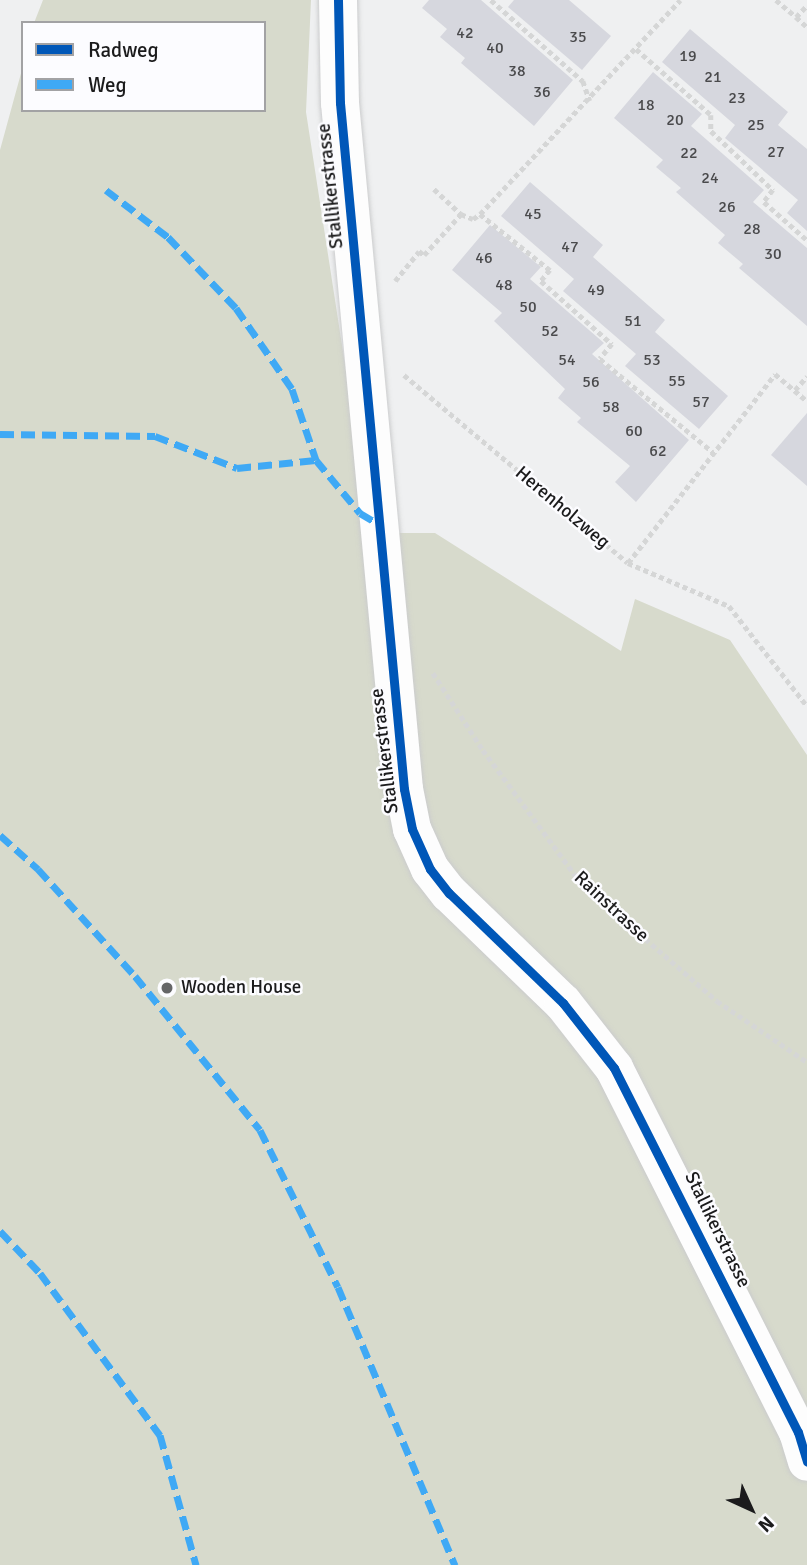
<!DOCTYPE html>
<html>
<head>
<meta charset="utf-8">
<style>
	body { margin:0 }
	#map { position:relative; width:807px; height:1565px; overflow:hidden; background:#eff0f1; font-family:Signika,sans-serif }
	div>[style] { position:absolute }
	.green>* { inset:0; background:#d7dacc }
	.building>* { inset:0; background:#d6d7de }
	.path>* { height:4.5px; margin-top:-2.25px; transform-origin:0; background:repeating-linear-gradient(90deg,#d5d6d6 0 5px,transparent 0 8.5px) }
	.roads { filter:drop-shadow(0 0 2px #cbcccd) drop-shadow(0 0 2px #cbcccd) }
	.minor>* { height:38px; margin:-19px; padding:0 19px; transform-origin:19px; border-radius:19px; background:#fdfdfd }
	.quiet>* { height:7px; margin-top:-3.5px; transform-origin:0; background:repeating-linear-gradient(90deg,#3fa9f5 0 14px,transparent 0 21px) }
	.cycleway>* { height:9px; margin:-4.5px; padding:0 4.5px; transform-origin:4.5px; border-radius:4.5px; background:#0057b8 }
	.dots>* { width:19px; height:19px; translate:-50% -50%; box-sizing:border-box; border:4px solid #fcfcff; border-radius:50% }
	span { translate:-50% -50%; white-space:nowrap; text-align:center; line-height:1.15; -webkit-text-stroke:5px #fcfcff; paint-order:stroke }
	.number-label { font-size:16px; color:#4a4a4c }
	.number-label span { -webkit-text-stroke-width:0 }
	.street-label { font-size:19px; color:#1b1b1c }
	.poi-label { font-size:19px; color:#1b1b1c }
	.left { translate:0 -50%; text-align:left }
	.legend { position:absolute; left:21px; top:21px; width:245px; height:91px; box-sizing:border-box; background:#fcfcff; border:2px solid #a2a2a4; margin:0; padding:9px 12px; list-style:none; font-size:21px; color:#1b1b1c }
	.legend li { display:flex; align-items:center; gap:14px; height:35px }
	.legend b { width:35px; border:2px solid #a2a2a4 }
	.north { position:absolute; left:716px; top:1474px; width:70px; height:70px; -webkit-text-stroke:5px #fcfcff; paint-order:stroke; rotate:135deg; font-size:19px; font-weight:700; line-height:28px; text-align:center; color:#1b1b1c }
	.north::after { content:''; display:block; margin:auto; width:24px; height:32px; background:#1b1b1c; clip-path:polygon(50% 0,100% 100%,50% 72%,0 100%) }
</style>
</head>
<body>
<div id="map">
	<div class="green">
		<i style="clip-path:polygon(43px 0,311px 0,306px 112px,371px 533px,435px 533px,621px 651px,635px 599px,730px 640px,807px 755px,807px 1565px,0 1565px,0 150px,23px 66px,23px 110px,264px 110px,264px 23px,34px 23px)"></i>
	</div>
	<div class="building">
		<i style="clip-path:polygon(429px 0,481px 0,573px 80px,534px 126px,461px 63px,465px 58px,440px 37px,447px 29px,422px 8px)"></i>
		<i style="clip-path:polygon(514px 0,569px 0,611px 36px,582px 70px,508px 7px)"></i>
		<i style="clip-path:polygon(690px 29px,788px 112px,778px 125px,807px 149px,807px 231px,787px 213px,798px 200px,725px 138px,735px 125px,662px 62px)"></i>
		<i style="clip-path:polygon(653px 72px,702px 114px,691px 126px,764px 190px,753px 202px,807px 248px,807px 326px,739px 268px,743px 264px,718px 243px,725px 235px,676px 192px,681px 188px,656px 167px,663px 160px,614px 118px)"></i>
		<i style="clip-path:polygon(530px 182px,603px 245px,593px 257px,665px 320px,655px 332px,728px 396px,699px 429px,625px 366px,636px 354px,563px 291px,574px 279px,501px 216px)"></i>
		<i style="clip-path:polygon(490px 225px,541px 267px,530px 279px,604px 343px,592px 354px,689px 440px,636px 502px,615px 482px,630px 466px,577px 422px,581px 418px,558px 398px,565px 389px,494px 321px,502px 313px,452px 270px)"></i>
		<i style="clip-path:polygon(807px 413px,807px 486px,771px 455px)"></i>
	</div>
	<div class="path">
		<i style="left:491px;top:0;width:123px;rotate:41.4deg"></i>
		<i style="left:583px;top:81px;width:21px;rotate:71deg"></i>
		<i style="left:776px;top:0;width:26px;rotate:40deg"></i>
		<i style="left:796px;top:17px;width:16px;rotate:-47deg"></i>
		<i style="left:796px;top:17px;width:15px;rotate:42deg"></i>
		<i style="left:636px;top:49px;width:100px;rotate:41.3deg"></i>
		<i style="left:711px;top:115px;width:16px;rotate:90deg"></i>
		<i style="left:711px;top:131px;width:86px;rotate:43.6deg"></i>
		<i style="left:773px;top:190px;width:15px;rotate:127deg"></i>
		<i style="left:764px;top:202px;width:57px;rotate:41.5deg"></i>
		<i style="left:434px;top:189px;width:37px;rotate:43deg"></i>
		<i style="left:461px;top:214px;width:13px;rotate:23deg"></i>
		<i style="left:473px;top:219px;width:9px;rotate:-36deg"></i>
		<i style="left:480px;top:214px;width:293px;rotate:-46.9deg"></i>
		<i style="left:480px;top:214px;width:90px;rotate:38.7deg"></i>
		<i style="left:550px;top:270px;width:14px;rotate:129deg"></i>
		<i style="left:541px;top:281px;width:95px;rotate:41.6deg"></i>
		<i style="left:612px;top:344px;width:19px;rotate:129deg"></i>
		<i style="left:600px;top:359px;width:146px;rotate:39.5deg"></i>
		<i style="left:395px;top:281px;width:38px;rotate:-51deg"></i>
		<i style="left:419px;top:251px;width:6px;rotate:39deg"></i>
		<i style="left:424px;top:255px;width:55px;rotate:-47.9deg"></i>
		<i style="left:404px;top:375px;width:292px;rotate:40deg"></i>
		<i style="left:628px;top:563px;width:110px;rotate:23.1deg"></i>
		<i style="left:729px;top:606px;width:127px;rotate:52deg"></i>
		<i style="left:795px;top:390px;width:18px;rotate:-49deg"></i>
		<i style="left:628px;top:563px;width:239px;rotate:-52.1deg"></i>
		<i style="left:775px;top:374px;width:42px;rotate:40.2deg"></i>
		<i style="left:433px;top:673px;width:92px;rotate:57deg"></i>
		<i style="left:483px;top:750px;width:165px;rotate:53.6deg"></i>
		<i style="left:581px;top:883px;width:180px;rotate:40.9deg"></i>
		<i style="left:717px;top:1001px;width:109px;rotate:34.1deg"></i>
	</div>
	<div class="roads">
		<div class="minor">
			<i style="left:338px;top:0;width:103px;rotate:88.9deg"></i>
			<i style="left:340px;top:103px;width:689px;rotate:84.67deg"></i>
			<i style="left:404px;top:789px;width:41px;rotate:78.7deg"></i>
			<i style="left:412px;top:829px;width:44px;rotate:65.8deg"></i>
			<i style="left:430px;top:869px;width:31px;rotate:52deg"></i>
			<i style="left:449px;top:893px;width:158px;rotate:44deg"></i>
			<i style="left:563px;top:1003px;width:83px;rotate:51.9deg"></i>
			<i style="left:614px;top:1068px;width:408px;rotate:63.2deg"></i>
			<i style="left:798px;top:1432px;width:31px;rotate:73deg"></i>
		</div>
	</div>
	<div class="quiet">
		<i style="left:106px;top:190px;width:78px;rotate:37.2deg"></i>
		<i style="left:168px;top:237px;width:98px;rotate:46.2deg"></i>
		<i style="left:236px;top:308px;width:98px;rotate:55.3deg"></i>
		<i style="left:292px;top:389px;width:75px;rotate:71.3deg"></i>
		<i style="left:0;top:434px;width:155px;rotate:0.7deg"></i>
		<i style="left:155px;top:436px;width:88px;rotate:21.3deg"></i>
		<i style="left:237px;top:468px;width:79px;rotate:-5.8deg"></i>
		<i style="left:316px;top:460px;width:69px;rotate:50.3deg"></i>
		<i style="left:360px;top:513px;width:23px;rotate:31deg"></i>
		<i style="left:0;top:835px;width:51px;rotate:41.8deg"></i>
		<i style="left:38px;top:869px;width:144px;rotate:47.8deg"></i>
		<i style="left:135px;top:976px;width:198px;rotate:50.9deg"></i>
		<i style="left:260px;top:1130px;width:175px;rotate:63.6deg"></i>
		<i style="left:338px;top:1287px;width:302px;rotate:67.2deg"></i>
		<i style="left:0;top:1231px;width:58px;rotate:46.4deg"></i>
		<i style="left:40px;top:1273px;width:202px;rotate:53.5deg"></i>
		<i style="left:160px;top:1435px;width:135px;rotate:74.5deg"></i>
	</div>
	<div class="cycleway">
		<i style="left:338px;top:0;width:103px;rotate:88.9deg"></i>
		<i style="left:340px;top:103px;width:689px;rotate:84.67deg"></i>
		<i style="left:404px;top:789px;width:41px;rotate:78.7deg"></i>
		<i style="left:412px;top:829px;width:44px;rotate:65.8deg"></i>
		<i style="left:430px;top:869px;width:31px;rotate:52deg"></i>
		<i style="left:449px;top:893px;width:158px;rotate:44deg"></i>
		<i style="left:563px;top:1003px;width:83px;rotate:51.9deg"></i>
		<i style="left:614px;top:1068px;width:408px;rotate:63.2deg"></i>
		<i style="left:798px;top:1432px;width:31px;rotate:73deg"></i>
	</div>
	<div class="dots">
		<i style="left:167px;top:988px;background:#656667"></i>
	</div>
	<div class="number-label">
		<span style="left:465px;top:33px">42</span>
		<span style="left:578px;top:37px">35</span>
		<span style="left:495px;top:48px">40</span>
		<span style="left:688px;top:56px">19</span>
		<span style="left:517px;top:71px">38</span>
		<span style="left:713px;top:77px">21</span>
		<span style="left:542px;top:92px">36</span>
		<span style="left:737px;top:98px">23</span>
		<span style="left:646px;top:105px">18</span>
		<span style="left:675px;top:120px">20</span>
		<span style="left:756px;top:125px">25</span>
		<span style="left:776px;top:152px">27</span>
		<span style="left:689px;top:153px">22</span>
		<span style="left:710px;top:178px">24</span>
		<span style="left:727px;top:207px">26</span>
		<span style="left:533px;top:214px">45</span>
		<span style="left:752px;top:229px">28</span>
		<span style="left:570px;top:247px">47</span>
		<span style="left:773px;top:254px">30</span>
		<span style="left:484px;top:258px">46</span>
		<span style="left:504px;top:285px">48</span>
		<span style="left:596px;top:290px">49</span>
		<span style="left:528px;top:307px">50</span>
		<span style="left:633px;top:321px">51</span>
		<span style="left:550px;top:331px">52</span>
		<span style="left:567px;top:360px">54</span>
		<span style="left:652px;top:360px">53</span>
		<span style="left:677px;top:381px">55</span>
		<span style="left:591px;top:382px">56</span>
		<span style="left:701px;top:402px">57</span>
		<span style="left:611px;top:407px">58</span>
		<span style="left:634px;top:431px">60</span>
		<span style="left:658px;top:451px">62</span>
	</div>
	<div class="street-label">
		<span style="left:331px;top:186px;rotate:-96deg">Stallikerstrasse</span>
		<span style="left:562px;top:508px;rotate:40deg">Herenholzweg</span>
		<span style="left:385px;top:751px;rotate:-97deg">Stallikerstrasse</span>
		<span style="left:611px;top:907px;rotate:43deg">Rainstrasse</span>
		<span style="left:717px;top:1230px;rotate:64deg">Stallikerstrasse</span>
	</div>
	<div class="poi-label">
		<span class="left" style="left:181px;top:988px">Wooden House</span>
	</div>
	<ul class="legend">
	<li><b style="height:9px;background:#0057b8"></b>Radweg</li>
	<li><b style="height:9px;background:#3fa9f5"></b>Weg</li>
	</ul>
	<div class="north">N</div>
</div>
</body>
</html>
